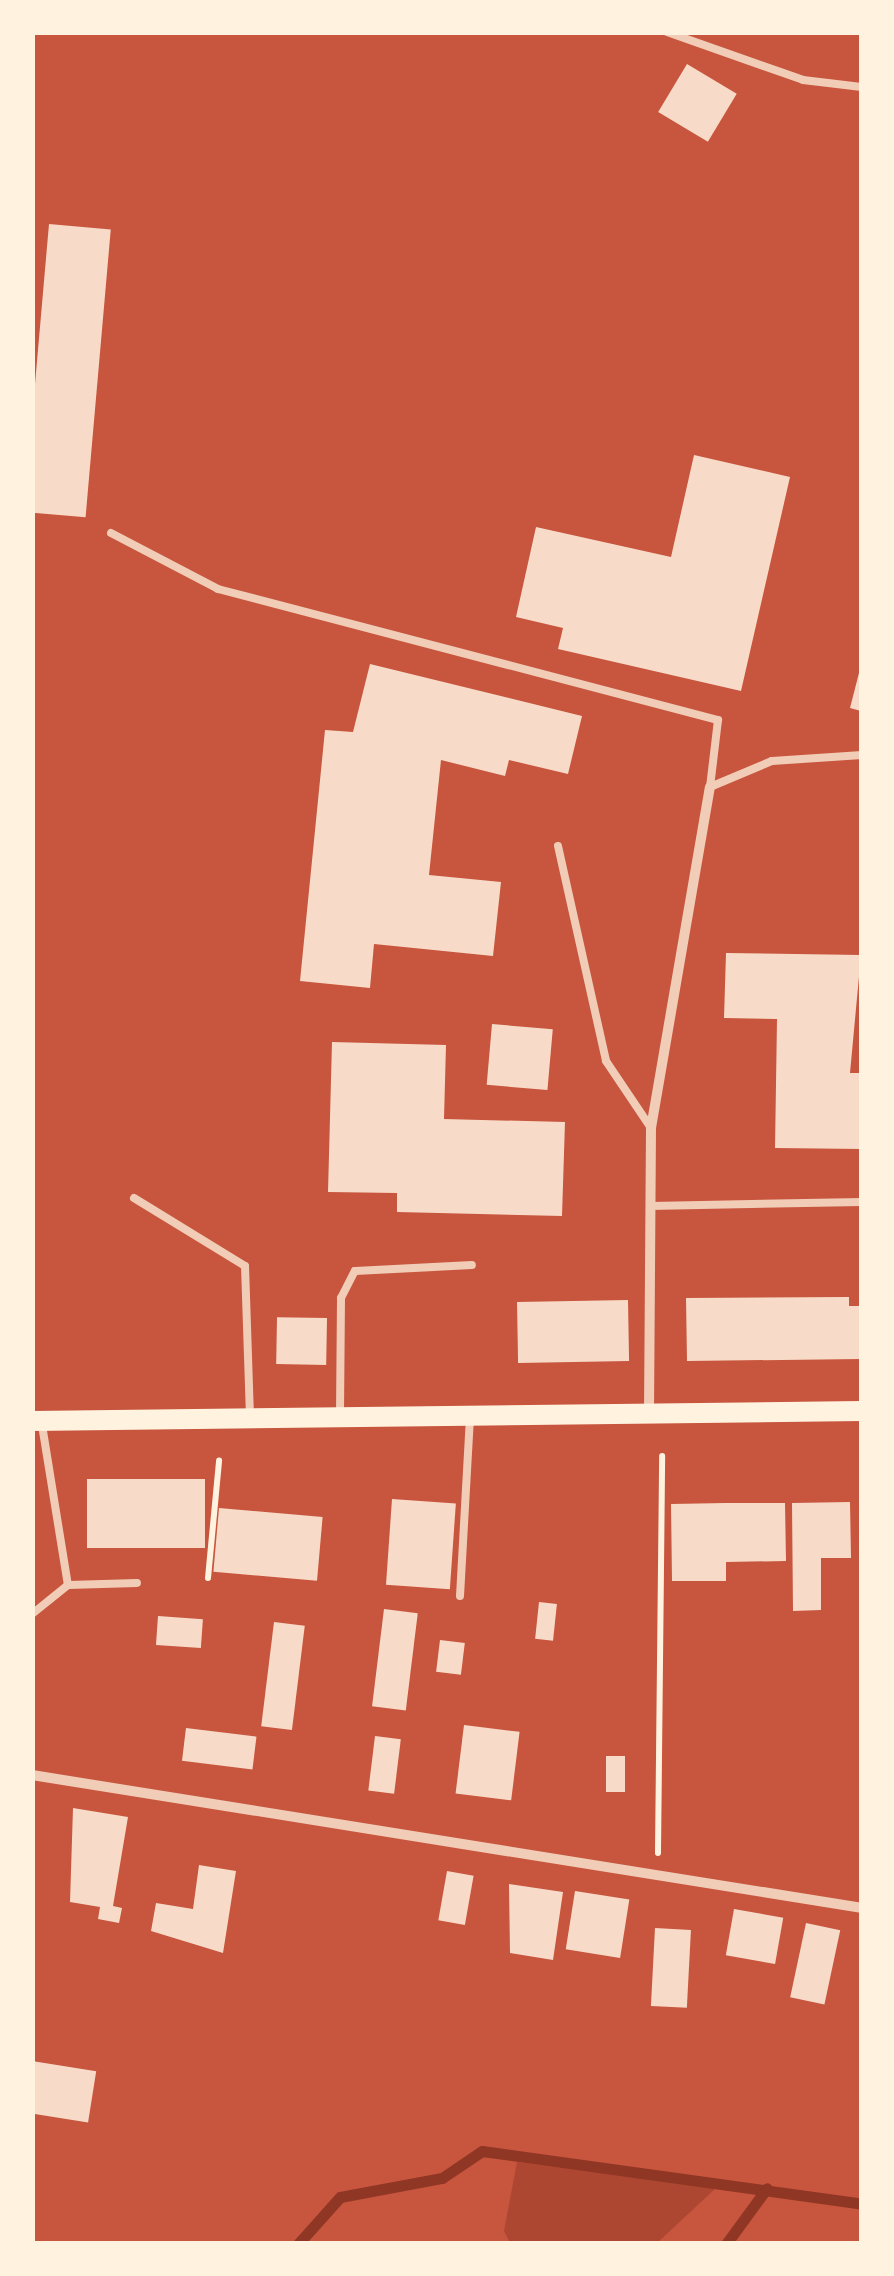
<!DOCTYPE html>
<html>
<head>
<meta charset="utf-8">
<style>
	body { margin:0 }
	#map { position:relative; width:894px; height:2276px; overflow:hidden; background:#c8553d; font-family:Ubuntu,sans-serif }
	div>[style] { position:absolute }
	.green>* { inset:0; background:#ae4732 }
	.stream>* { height:11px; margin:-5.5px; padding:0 5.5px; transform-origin:5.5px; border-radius:5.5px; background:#8f3625 }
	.building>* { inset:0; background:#f7dbc8; transform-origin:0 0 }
	.path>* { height:6px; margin:-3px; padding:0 3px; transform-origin:3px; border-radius:3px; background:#fff3e0 }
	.service>* { height:8px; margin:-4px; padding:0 4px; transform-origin:4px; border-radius:4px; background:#f1ccb7 }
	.minor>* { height:10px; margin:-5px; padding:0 5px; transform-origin:5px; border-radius:5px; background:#f1ccb7 }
	.secondary>* { height:20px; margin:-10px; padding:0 10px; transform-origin:10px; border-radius:10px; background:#fff3e0 }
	span { translate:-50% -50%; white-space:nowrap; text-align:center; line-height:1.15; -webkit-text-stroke:9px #fff3e0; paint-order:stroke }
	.frame { position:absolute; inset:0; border:35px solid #fff3e0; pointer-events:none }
</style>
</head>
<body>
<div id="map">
	<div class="green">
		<i style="clip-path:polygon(517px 2162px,716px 2188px,657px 2243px,510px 2243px,504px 2231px)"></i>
	</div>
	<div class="stream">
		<i style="left:298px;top:2244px;width:63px;rotate:-48.2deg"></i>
		<i style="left:340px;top:2197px;width:104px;rotate:-10.6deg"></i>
		<i style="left:442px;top:2178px;width:48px;rotate:-34deg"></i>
		<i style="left:482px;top:2151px;width:384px;rotate:7.9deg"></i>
		<i style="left:726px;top:2244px;width:69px;rotate:-53.8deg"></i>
	</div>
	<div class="building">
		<i style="left:687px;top:64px;width:58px;height:56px;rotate:31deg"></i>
		<i style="left:49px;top:224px;width:62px;height:289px;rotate:5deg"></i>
		<i style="clip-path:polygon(694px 455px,790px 477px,741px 691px,558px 649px,563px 628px,516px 617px,536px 527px,671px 557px)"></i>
		<i style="clip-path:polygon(370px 664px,582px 716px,568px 774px,509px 760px,505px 776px,441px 760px,429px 875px,501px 882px,493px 956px,374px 944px,370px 988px,300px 981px,325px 730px,353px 732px)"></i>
		<i style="clip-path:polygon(860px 669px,861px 669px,861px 711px,850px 708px)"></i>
		<i style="clip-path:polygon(726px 953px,861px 955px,850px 1073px,861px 1073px,861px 1149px,775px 1148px,777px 1019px,724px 1018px)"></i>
		<i style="left:492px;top:1024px;width:61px;height:61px;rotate:5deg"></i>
		<i style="clip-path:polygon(332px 1042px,446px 1045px,444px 1119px,565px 1122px,562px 1216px,397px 1212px,397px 1193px,328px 1192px)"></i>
		<i style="clip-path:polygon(849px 1297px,849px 1306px,861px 1306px,861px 1359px,687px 1361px,686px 1298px)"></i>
		<i style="left:628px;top:1300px;width:61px;height:111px;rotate:89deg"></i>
		<i style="left:327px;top:1318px;width:47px;height:50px;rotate:91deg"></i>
		<i style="left:87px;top:1479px;width:118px;height:69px"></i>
		<i style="left:392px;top:1499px;width:64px;height:86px;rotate:4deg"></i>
		<i style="clip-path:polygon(850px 1502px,851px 1558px,821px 1558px,821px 1610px,793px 1611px,792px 1503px)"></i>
		<i style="clip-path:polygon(726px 1503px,785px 1503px,786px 1561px,726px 1562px,726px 1581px,672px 1581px,671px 1504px)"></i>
		<i style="left:219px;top:1508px;width:104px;height:64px;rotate:5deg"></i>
		<i style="left:539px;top:1602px;width:18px;height:37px;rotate:6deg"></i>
		<i style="left:384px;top:1609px;width:34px;height:98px;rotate:7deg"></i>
		<i style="left:158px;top:1616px;width:45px;height:29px;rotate:4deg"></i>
		<i style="left:274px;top:1622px;width:31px;height:105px;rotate:7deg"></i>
		<i style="left:440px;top:1640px;width:25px;height:32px;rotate:7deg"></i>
		<i style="left:464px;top:1725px;width:56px;height:69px;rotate:7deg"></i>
		<i style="left:186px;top:1728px;width:71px;height:33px;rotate:7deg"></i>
		<i style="left:375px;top:1736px;width:26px;height:55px;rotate:7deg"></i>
		<i style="left:606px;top:1756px;width:19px;height:36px"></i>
		<i style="clip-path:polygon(73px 1808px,128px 1817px,113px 1906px,122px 1908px,119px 1923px,98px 1919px,100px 1907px,70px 1902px)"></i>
		<i style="clip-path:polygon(199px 1865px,236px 1871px,223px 1953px,151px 1931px,156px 1903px,193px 1909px)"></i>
		<i style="left:447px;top:1871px;width:27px;height:50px;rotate:10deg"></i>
		<i style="clip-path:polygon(509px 1884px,563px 1892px,553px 1960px,510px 1953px)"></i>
		<i style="left:575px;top:1891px;width:55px;height:59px;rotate:9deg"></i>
		<i style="left:734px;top:1909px;width:50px;height:47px;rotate:10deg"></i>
		<i style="left:806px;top:1923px;width:35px;height:76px;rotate:12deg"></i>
		<i style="left:655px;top:1928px;width:36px;height:78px;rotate:3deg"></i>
		<i style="left:32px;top:2061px;width:65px;height:52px;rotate:9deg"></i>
	</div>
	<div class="path">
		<i style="left:208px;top:1578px;width:118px;rotate:-84.6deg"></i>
		<i style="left:658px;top:1853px;width:397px;rotate:-89.4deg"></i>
	</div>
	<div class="service">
		<i style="left:667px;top:32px;width:144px;rotate:19.4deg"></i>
		<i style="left:803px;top:80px;width:59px;rotate:6.8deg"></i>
		<i style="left:111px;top:533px;width:121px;rotate:27.6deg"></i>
		<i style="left:218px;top:589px;width:517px;rotate:14.68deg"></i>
		<i style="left:718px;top:720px;width:67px;rotate:96.8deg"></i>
		<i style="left:710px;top:787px;width:67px;rotate:-22.8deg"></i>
		<i style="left:772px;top:761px;width:90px;rotate:-3.8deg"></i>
		<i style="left:558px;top:846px;width:220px;rotate:77.4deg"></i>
		<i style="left:606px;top:1061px;width:81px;rotate:56.1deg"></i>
		<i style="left:134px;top:1198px;width:130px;rotate:31.5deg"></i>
		<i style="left:245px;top:1266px;width:152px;rotate:88.1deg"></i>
		<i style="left:650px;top:1206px;width:212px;rotate:-1.1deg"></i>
		<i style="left:340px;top:1413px;width:115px;rotate:-89.5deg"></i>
		<i style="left:341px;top:1298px;width:30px;rotate:-63deg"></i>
		<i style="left:355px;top:1271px;width:117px;rotate:-2.9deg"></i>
		<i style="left:42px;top:1425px;width:162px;rotate:80.8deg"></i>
		<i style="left:68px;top:1585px;width:69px;rotate:-1.7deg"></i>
		<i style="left:460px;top:1596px;width:180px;rotate:-86.8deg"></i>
		<i style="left:32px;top:1614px;width:46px;rotate:-38.9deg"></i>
	</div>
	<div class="minor">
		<i style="left:649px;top:1414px;width:286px;rotate:-89.6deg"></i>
		<i style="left:651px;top:1128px;width:346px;rotate:-80.2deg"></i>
		<i style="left:32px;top:1775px;width:841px;rotate:9.1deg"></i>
	</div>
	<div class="secondary">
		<i style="left:32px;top:1421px;width:830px;rotate:-0.69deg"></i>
	</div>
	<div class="frame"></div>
</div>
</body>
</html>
